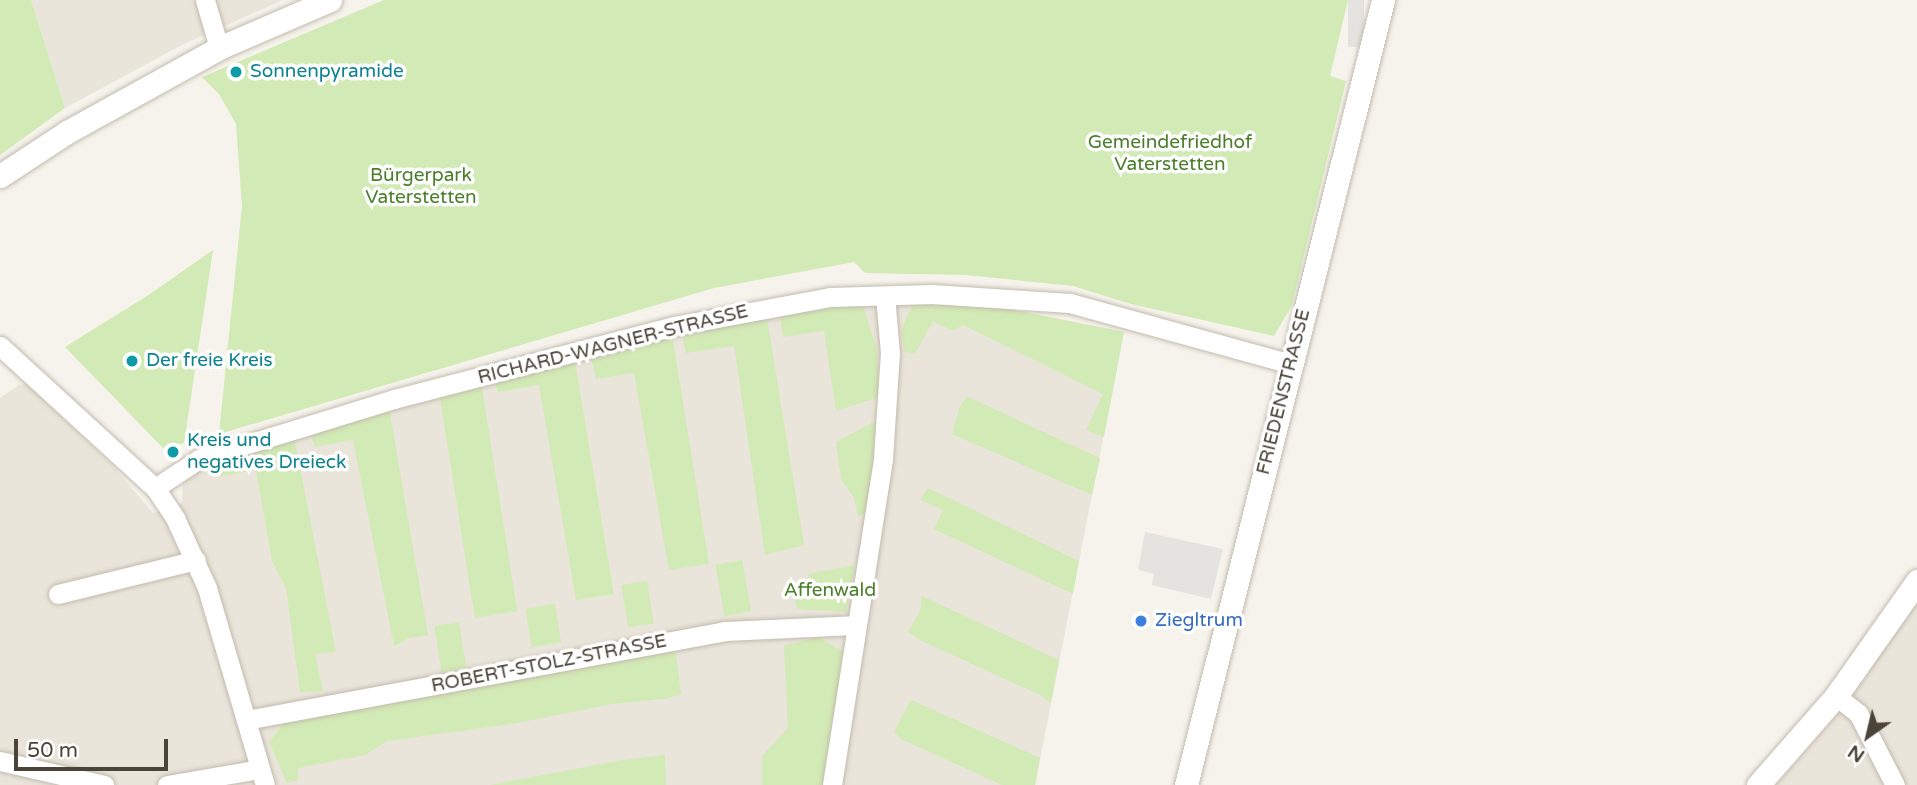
<!DOCTYPE html>
<html>
<head>
<meta charset="utf-8">
<style>
	body { margin:0 }
	#map { position:relative; width:1917px; height:785px; overflow:hidden; background:#f6f3ec; font-family:"Varela Round",sans-serif }
	div>[style] { position:absolute }
	.residential>* { inset:0; background:#eae5da }
	.green>* { inset:0; background:#d2eab5; transform-origin:0 0 }
	.parking>* { inset:0; background:#e5e3e0; transform-origin:0 0 }
	.roads { filter:drop-shadow(0 0 2px #c2bbae) drop-shadow(0 0 2px #c2bbae) }
	.minor>* { height:19px; margin:-9.5px; padding:0 9.5px; transform-origin:9.5px; border-radius:9.5px; background:#fff }
	.tertiary>* { height:23px; margin:-11.5px; padding:0 11.5px; transform-origin:11.5px; border-radius:11.5px; background:#fff }
	.dots>* { width:19px; height:19px; translate:-50% -50%; box-sizing:border-box; border:4px solid #fff; border-radius:50% }
	span { translate:-50% -50%; white-space:nowrap; text-align:center; line-height:1.15; -webkit-text-stroke:7px #fff; paint-order:stroke }
	.culture-label { font-size:19px; color:#0d838f }
	.left { translate:0 -50%; text-align:left }
	.park-label { font-size:19px; color:#4a7f2a }
	.street-label { font-size:19px; color:#4b4439 }
	.shop-label { font-size:19px; color:#366cbe }
	.north { position:absolute; left:1833px; top:701px; width:70px; height:70px; -webkit-text-stroke:5px #fff; paint-order:stroke; rotate:214deg; font-size:19px; font-weight:700; line-height:28px; text-align:center; color:#4b4439 }
	.north::after { content:''; display:block; margin:auto; width:24px; height:32px; background:#4b4439; clip-path:polygon(50% 0,100% 100%,50% 72%,0 100%) }
	.scale { position:absolute; left:14px; top:739px; width:154px; height:32px; box-sizing:border-box; border:4px solid #4b4439; border-top:0; padding-left:9px; font-size:21px; line-height:24px; white-space:nowrap; color:#4b4439; -webkit-text-stroke:5px #fff; paint-order:stroke }
</style>
</head>
<body>
<div id="map">
	<div class="residential">
		<i style="clip-path:polygon(31px 0,283px 0,182px 45px,65px 108px)"></i>
		<i style="clip-path:polygon(989px 305px,1124px 332px,1035px 785px,0 785px,0 398px,19px 385px,27px 384px,112px 465px,153px 513px,182px 503px,183px 478px,204px 464px,512px 374px,721px 325px,839px 306px)"></i>
		<i style="clip-path:polygon(1917px 601px,1917px 785px,1776px 785px,1844px 706px)"></i>
	</div>
	<div class="green">
		<i style="clip-path:polygon(0 0,31px 0,65px 108px,0 155px)"></i>
		<i style="clip-path:polygon(384px 0,1348px 0,1330px 76px,1346px 81px,1292px 305px,1274px 336px,1131px 304px,1073px 286px,966px 275px,865px 273px,854px 262px,714px 288px,219px 434px,242px 206px,236px 124px,219px 94px,202px 77px)"></i>
		<i style="clip-path:polygon(213px 250px,184px 443px,163px 448px,65px 347px,150px 294px)"></i>
		<i style="clip-path:polygon(912px 305px,989px 305px,1124px 332px,1104px 437px,1086px 430px,1103px 394px,963px 325px,953px 331px,933px 321px,915px 354px,905px 352px,901px 331px)"></i>
		<i style="clip-path:polygon(839px 306px,863px 306px,877px 350px,880px 397px,836px 411px,824px 331px,783px 337px,780px 316px)"></i>
		<i style="clip-path:polygon(767px 318px,804px 545px,765px 555px,734px 346px,686px 353px,682px 332px)"></i>
		<i style="clip-path:polygon(672px 334px,709px 564px,669px 570px,634px 373px,596px 379px,590px 352px)"></i>
		<i style="clip-path:polygon(574px 356px,614px 594px,576px 600px,539px 385px,498px 392px,493px 379px)"></i>
		<i style="left:481px;top:382px;width:232px;height:43px;rotate:81deg"></i>
		<i style="clip-path:polygon(966px 396px,1100px 458px,1092px 495px,952px 434px,959px 409px)"></i>
		<i style="clip-path:polygon(389px 408px,428px 635px,409px 638px,394px 646px,353px 440px,315px 447px,310px 432px)"></i>
		<i style="clip-path:polygon(881px 418px,870px 511px,858px 517px,854px 498px,841px 479px,836px 442px)"></i>
		<i style="clip-path:polygon(294px 437px,336px 652px,315px 654px,323px 691px,300px 692px,286px 588px,272px 561px,256px 470px,221px 476px,217px 460px)"></i>
		<i style="clip-path:polygon(928px 488px,1079px 561px,1073px 594px,934px 529px,943px 510px,920px 500px)"></i>
		<i style="left:742px;top:560px;width:52px;height:27px;rotate:80deg"></i>
		<i style="clip-path:polygon(855px 565px,846px 612px,797px 609px,794px 596px,811px 593px,808px 574px)"></i>
		<i style="left:647px;top:581px;width:43px;height:26px;rotate:81deg"></i>
		<i style="clip-path:polygon(922px 596px,1059px 660px,1051px 703px,1040px 695px,920px 640px,908px 632px,920px 611px)"></i>
		<i style="left:555px;top:604px;width:39px;height:30px;rotate:81deg"></i>
		<i style="left:459px;top:622px;width:47px;height:25px;rotate:81deg"></i>
		<i style="clip-path:polygon(818px 637px,843px 652px,825px 785px,762px 785px,762px 756px,788px 728px,784px 646px)"></i>
		<i style="clip-path:polygon(675px 646px,681px 694px,665px 699px,612px 704px,512px 724px,387px 741px,365px 755px,298px 768px,298px 780px,287px 783px,269px 742px,284px 723px)"></i>
		<i style="clip-path:polygon(911px 700px,1040px 758px,1035px 785px,1002px 785px,901px 739px,894px 732px)"></i>
		<i style="clip-path:polygon(665px 755px,666px 785px,490px 785px,623px 760px)"></i>
	</div>
	<div class="parking">
		<i style="left:1348px;top:0;width:16px;height:47px"></i>
		<i style="clip-path:polygon(1145px 532px,1223px 549px,1211px 599px,1152px 585px,1154px 574px,1138px 570px)"></i>
	</div>
	<div class="roads">
		<div class="minor">
			<i style="left:205px;top:0;width:50px;rotate:73.7deg"></i>
			<i style="left:0;top:346px;width:210px;rotate:42.5deg"></i>
			<i style="left:155px;top:488px;width:36px;rotate:56deg"></i>
			<i style="left:175px;top:518px;width:77px;rotate:65.4deg"></i>
			<i style="left:207px;top:588px;width:205px;rotate:73.6deg"></i>
			<i style="left:155px;top:488px;width:53px;rotate:-33.4deg"></i>
			<i style="left:199px;top:459px;width:204px;rotate:-17.1deg"></i>
			<i style="left:394px;top:399px;width:289px;rotate:-14.6deg"></i>
			<i style="left:674px;top:326px;width:159px;rotate:-10.5deg"></i>
			<i style="left:830px;top:297px;width:102px;rotate:-1.7deg"></i>
			<i style="left:932px;top:294px;width:138px;rotate:3.7deg"></i>
			<i style="left:1070px;top:303px;width:229px;rotate:15.4deg"></i>
			<i style="left:58px;top:594px;width:142px;rotate:-13.8deg"></i>
			<i style="left:1836px;top:696px;width:28px;rotate:38deg"></i>
			<i style="left:1858px;top:713px;width:81px;rotate:62.8deg"></i>
			<i style="left:246px;top:720px;width:486px;rotate:-10.5deg"></i>
			<i style="left:724px;top:631px;width:131px;rotate:-2.6deg"></i>
			<i style="left:0;top:761px;width:107px;rotate:13deg"></i>
			<i style="left:167px;top:785px;width:94px;rotate:-9.8deg"></i>
			<i style="left:832px;top:785px;width:331px;rotate:-81.1deg"></i>
			<i style="left:883px;top:458px;width:105px;rotate:-86.2deg"></i>
			<i style="left:890px;top:353px;width:57px;rotate:-95deg"></i>
		</div>
		<div class="tertiary">
			<i style="left:0;top:176px;width:80px;rotate:-33.3deg"></i>
			<i style="left:67px;top:132px;width:174px;rotate:-28.9deg"></i>
			<i style="left:219px;top:48px;width:121px;rotate:-23.4deg"></i>
			<i style="left:1186px;top:785px;width:809px;rotate:-75.91deg"></i>
			<i style="left:1758px;top:785px;width:118px;rotate:-48.8deg"></i>
			<i style="left:1836px;top:696px;width:141px;rotate:-54.8deg"></i>
		</div>
	</div>
	<div class="dots">
		<i style="left:236px;top:72px;background:#0f9aa8"></i>
		<i style="left:132px;top:361px;background:#0f9aa8"></i>
		<i style="left:173px;top:452px;background:#0f9aa8"></i>
		<i style="left:1141px;top:621px;background:#3f7fe0"></i>
	</div>
	<div class="culture-label">
		<span class="left" style="left:250px;top:72px">Sonnenpyramide</span>
		<span class="left" style="left:146px;top:361px">Der freie Kreis</span>
		<span class="left" style="left:187px;top:452px">Kreis und<br>negatives Dreieck</span>
	</div>
	<div class="park-label">
		<span style="left:1170px;top:154px">Gemeindefriedhof<br>Vaterstetten</span>
		<span style="left:421px;top:187px">Bürgerpark<br>Vaterstetten</span>
		<span style="left:830px;top:591px">Affenwald</span>
	</div>
	<div class="street-label">
		<span style="left:613px;top:345px;rotate:-14deg">RICHARD-WAGNER-STRASSE</span>
		<span style="left:1284px;top:392px;rotate:-76deg">FRIEDENSTRASSE</span>
		<span style="left:549px;top:664px;rotate:-11deg">ROBERT-STOLZ-STRASSE</span>
	</div>
	<div class="shop-label">
		<span class="left" style="left:1155px;top:621px">Ziegltrum</span>
	</div>
	<div class="north">N</div>
	<div class="scale">50 m</div>
</div>
</body>
</html>
